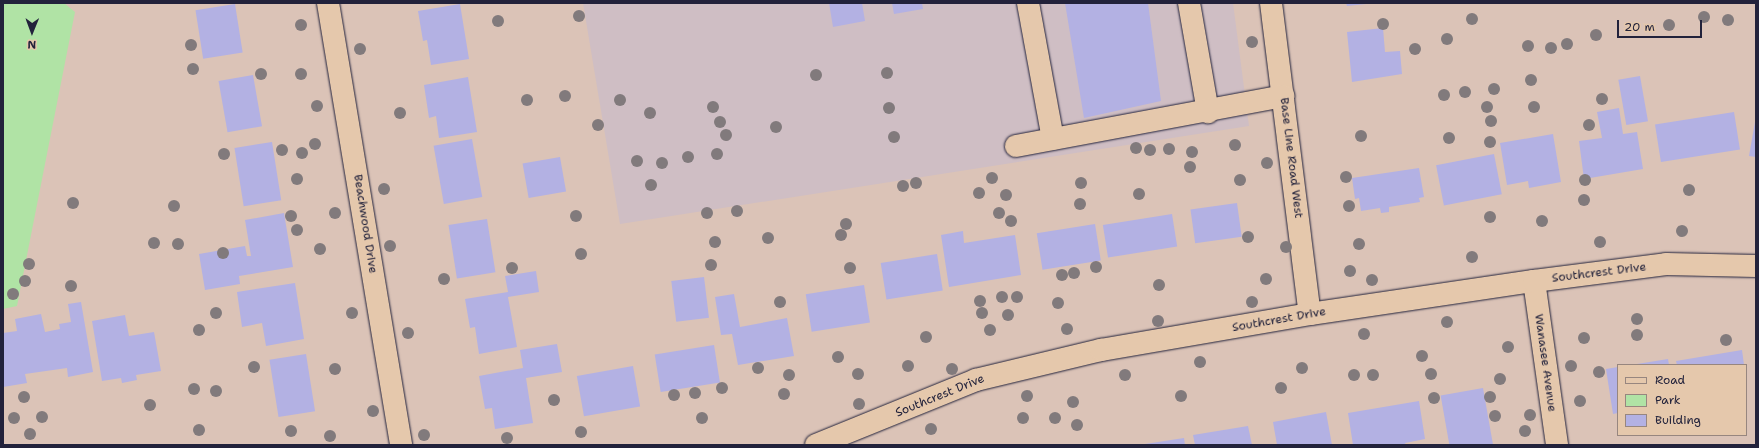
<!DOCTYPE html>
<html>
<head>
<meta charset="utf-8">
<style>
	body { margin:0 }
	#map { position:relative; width:1759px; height:448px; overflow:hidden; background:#dbc3b7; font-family:"Shantell Sans",sans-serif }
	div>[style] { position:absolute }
	.built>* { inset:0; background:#cfbec4 }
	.green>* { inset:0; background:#b0e3a5 }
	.building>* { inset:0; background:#b3b1e3; transform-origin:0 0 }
	.roads { filter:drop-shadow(0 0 1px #22223b) drop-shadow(0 0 1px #22223b) }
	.minor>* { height:22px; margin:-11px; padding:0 11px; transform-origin:11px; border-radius:11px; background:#e5c8ac }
	.trees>* { width:12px; height:12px; margin:-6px; border-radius:50%; background:#817a7c }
	span { translate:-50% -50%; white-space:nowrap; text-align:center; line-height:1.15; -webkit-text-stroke:3px #e5c8ac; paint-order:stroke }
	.street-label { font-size:12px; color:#22223b }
	.frame { position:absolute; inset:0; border:4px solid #22223b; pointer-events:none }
	.legend { position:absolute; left:1617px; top:364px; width:130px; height:72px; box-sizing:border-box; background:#e5c8ac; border:1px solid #97867f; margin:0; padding:5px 7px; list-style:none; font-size:12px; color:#22223b }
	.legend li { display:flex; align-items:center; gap:8px; height:20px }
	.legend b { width:20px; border:1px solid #97867f }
	.north { position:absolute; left:12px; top:12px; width:40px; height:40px; -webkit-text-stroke:3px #e5c8ac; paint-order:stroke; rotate:181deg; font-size:11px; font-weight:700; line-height:16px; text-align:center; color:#22223b }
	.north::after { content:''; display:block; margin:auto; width:14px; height:18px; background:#22223b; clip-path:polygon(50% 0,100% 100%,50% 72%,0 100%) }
	.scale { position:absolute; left:1617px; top:20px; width:85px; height:18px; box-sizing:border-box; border:2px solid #22223b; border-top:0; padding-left:5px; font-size:12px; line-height:14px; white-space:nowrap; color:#22223b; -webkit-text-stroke:3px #e5c8ac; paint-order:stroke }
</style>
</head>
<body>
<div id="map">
	<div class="built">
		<i style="clip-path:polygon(583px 3px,1233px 3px,1249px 126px,620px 224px)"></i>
	</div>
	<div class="green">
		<i style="clip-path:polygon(3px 3px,64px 3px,75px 12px,17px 306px,3px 309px)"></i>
	</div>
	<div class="building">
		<i style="clip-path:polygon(829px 3px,862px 3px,865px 21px,833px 27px)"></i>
		<i style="clip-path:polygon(892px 3px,922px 3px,923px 9px,894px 14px)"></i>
		<i style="clip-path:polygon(1065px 3px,1148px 3px,1161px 101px,1084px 118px)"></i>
		<i style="clip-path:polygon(1346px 3px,1366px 3px,1366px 4px,1347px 6px)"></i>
		<i style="left:235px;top:4px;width:49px;height:40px;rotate:81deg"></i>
		<i style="clip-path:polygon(460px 4px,469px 59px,431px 65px,427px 40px,423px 41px,418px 11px)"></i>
		<i style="clip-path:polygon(1383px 28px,1385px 52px,1400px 51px,1402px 74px,1352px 82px,1347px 32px)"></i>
		<i style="left:253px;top:75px;width:52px;height:35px;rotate:80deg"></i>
		<i style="left:1640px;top:76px;width:46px;height:22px;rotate:80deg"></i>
		<i style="clip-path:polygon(468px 77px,477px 132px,439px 138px,436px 116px,429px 118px,424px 85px)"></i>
		<i style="clip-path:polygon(1619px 108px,1623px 134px,1637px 132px,1643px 169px,1584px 179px,1579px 141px,1602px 138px,1597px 112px)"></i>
		<i style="left:1734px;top:112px;width:38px;height:80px;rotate:81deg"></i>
		<i style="clip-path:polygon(1755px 122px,1756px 122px,1756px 157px,1749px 156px)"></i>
		<i style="clip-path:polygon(1553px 134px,1561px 182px,1529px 188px,1528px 181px,1507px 185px,1500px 143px)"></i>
		<i style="left:472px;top:139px;width:59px;height:39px;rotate:80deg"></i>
		<i style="left:272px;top:142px;width:59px;height:38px;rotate:81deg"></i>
		<i style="left:1494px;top:154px;width:41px;height:59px;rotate:79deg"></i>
		<i style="left:560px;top:157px;width:35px;height:38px;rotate:80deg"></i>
		<i style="clip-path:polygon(1419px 168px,1424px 197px,1419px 198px,1420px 202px,1389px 207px,1389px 212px,1381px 213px,1380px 208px,1361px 211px,1359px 198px,1355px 199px,1352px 178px)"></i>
		<i style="left:1237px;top:203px;width:34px;height:47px;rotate:82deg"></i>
		<i style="clip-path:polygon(284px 213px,293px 267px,239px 276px,240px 284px,205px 290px,199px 254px,245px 246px,247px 256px,251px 256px,245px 220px)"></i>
		<i style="left:1172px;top:214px;width:33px;height:70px;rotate:81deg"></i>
		<i style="left:487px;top:219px;width:54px;height:39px;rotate:81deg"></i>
		<i style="left:1095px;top:224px;width:37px;height:59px;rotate:81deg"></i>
		<i style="clip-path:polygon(963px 231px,964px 243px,1015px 235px,1021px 275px,949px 287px,941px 235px)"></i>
		<i style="left:937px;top:254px;width:37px;height:57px;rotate:81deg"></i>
		<i style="clip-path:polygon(536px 271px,539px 292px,508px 297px,517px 347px,479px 354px,475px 327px,470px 328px,465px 299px,508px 292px,505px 276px)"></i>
		<i style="left:704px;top:277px;width:41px;height:33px;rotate:83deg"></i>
		<i style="clip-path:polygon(295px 283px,304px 339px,266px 346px,262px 323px,242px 327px,237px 292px)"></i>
		<i style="left:864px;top:285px;width:38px;height:59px;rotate:81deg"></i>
		<i style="clip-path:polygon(734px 294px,740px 327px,787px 318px,794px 356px,738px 365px,732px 334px,721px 335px,715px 297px)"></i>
		<i style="clip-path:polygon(81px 302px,93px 372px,68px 377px,67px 368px,25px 374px,27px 383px,3px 387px,3px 333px,17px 331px,15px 319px,41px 314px,45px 332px,60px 329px,59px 324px,71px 322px,68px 304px)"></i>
		<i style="clip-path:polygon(125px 315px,129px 336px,154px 332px,161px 371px,136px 375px,137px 380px,122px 383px,121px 378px,102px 381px,92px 321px)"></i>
		<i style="clip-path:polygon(557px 344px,562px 372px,526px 378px,533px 423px,495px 429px,492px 408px,485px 409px,479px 376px,523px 368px,520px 350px)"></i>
		<i style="left:714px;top:345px;width:38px;height:60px;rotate:81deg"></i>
		<i style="clip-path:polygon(1742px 350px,1744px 365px,1677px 365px,1676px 361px)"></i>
		<i style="left:306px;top:354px;width:58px;height:37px;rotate:81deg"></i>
		<i style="clip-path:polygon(1668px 359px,1669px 365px,1637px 365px,1637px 364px)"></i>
		<i style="left:633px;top:366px;width:41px;height:57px;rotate:80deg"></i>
		<i style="clip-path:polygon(1618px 367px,1618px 413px,1613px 414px,1606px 369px)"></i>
		<i style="left:1483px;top:388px;width:58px;height:43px;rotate:80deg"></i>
		<i style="clip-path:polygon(1419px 401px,1425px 439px,1405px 443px,1406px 445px,1353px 445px,1348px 413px)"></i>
		<i style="clip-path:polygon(1326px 412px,1332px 445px,1277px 445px,1273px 422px)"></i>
		<i style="clip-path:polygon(1248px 426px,1252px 445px,1195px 445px,1193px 435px)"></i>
		<i style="clip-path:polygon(1184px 438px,1185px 445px,1145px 445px,1145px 444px)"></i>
	</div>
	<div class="roads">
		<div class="minor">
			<i style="left:328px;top:3px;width:448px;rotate:80.6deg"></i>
			<i style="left:1028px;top:3px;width:138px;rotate:79.6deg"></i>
			<i style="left:1189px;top:3px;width:111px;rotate:80.1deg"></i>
			<i style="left:1271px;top:3px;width:313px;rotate:82.9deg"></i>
			<i style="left:1016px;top:146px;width:272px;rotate:-10.6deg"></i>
			<i style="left:1534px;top:281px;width:166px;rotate:82deg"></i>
			<i style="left:816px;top:445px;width:173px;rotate:-22.1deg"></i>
			<i style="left:976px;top:380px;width:129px;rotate:-13.5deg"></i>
			<i style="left:1101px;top:350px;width:212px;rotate:-9.8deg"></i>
			<i style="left:1310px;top:314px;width:226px;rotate:-8.4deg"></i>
			<i style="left:1534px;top:281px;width:133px;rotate:-7.3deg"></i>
			<i style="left:1666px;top:264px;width:90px;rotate:1.3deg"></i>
		</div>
	</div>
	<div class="trees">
		<i style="left:579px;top:16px"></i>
		<i style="left:1704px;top:17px"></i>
		<i style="left:1472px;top:19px"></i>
		<i style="left:1728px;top:20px"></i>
		<i style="left:498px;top:21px"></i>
		<i style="left:1383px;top:24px"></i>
		<i style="left:301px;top:25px"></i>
		<i style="left:1669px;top:25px"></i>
		<i style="left:1596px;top:35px"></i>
		<i style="left:1447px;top:39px"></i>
		<i style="left:1252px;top:42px"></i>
		<i style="left:1567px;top:44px"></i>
		<i style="left:191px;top:45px"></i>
		<i style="left:1528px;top:46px"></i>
		<i style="left:1551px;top:48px"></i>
		<i style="left:360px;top:49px"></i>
		<i style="left:1415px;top:49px"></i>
		<i style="left:193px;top:69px"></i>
		<i style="left:887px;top:73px"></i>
		<i style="left:261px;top:74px"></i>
		<i style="left:301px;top:74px"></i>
		<i style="left:816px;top:75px"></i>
		<i style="left:1531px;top:80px"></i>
		<i style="left:1494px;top:89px"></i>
		<i style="left:1465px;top:92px"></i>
		<i style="left:1444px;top:95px"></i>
		<i style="left:565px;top:96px"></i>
		<i style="left:1602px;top:99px"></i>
		<i style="left:527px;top:100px"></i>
		<i style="left:620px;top:100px"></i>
		<i style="left:317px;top:106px"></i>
		<i style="left:713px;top:107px"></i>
		<i style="left:1487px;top:107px"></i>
		<i style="left:1534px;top:107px"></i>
		<i style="left:889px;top:108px"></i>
		<i style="left:400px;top:113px"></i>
		<i style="left:650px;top:113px"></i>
		<i style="left:1491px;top:121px"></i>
		<i style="left:720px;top:122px"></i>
		<i style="left:598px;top:125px"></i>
		<i style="left:1589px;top:125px"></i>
		<i style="left:776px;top:127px"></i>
		<i style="left:726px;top:135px"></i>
		<i style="left:1361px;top:136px"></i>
		<i style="left:894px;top:137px"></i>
		<i style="left:1449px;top:138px"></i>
		<i style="left:1490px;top:142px"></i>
		<i style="left:315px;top:144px"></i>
		<i style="left:1235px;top:145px"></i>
		<i style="left:1136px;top:148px"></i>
		<i style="left:1169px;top:149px"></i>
		<i style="left:282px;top:150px"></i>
		<i style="left:1150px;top:150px"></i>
		<i style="left:1192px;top:152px"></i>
		<i style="left:302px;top:153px"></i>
		<i style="left:224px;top:154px"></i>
		<i style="left:717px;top:154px"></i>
		<i style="left:688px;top:157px"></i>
		<i style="left:637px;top:161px"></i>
		<i style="left:662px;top:163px"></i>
		<i style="left:1267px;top:163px"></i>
		<i style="left:1190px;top:167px"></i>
		<i style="left:1346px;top:177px"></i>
		<i style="left:992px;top:178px"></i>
		<i style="left:297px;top:179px"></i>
		<i style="left:1240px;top:180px"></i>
		<i style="left:1585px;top:180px"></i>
		<i style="left:916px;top:183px"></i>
		<i style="left:1081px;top:183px"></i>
		<i style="left:651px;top:185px"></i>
		<i style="left:903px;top:186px"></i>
		<i style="left:384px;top:189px"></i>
		<i style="left:1689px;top:190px"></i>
		<i style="left:979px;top:193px"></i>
		<i style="left:1139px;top:194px"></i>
		<i style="left:1006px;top:195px"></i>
		<i style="left:1584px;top:200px"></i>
		<i style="left:73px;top:203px"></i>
		<i style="left:1080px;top:204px"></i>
		<i style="left:174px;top:206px"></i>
		<i style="left:1349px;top:206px"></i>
		<i style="left:737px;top:211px"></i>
		<i style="left:335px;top:213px"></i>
		<i style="left:707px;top:213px"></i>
		<i style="left:999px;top:213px"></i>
		<i style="left:291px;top:216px"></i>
		<i style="left:576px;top:216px"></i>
		<i style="left:1490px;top:217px"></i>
		<i style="left:1011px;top:221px"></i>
		<i style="left:1542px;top:221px"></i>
		<i style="left:846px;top:224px"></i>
		<i style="left:297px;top:230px"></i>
		<i style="left:1682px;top:231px"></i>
		<i style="left:841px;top:235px"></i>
		<i style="left:1248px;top:237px"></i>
		<i style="left:768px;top:238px"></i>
		<i style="left:715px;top:242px"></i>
		<i style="left:1600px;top:242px"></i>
		<i style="left:154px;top:243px"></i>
		<i style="left:178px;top:244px"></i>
		<i style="left:1359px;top:244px"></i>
		<i style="left:390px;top:246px"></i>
		<i style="left:1286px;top:247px"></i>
		<i style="left:320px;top:249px"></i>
		<i style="left:223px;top:253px"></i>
		<i style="left:581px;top:254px"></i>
		<i style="left:1472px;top:257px"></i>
		<i style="left:29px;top:264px"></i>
		<i style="left:711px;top:265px"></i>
		<i style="left:1096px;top:267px"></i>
		<i style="left:512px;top:268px"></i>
		<i style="left:850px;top:268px"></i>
		<i style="left:1350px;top:271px"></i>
		<i style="left:1074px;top:273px"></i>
		<i style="left:1062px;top:275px"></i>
		<i style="left:444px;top:279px"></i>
		<i style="left:1266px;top:279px"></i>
		<i style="left:1372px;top:280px"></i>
		<i style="left:25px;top:281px"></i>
		<i style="left:1159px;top:285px"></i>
		<i style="left:71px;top:286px"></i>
		<i style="left:13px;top:294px"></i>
		<i style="left:1002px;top:297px"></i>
		<i style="left:1017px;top:297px"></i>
		<i style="left:980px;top:301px"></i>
		<i style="left:780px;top:302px"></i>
		<i style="left:1252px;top:302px"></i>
		<i style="left:1058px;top:303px"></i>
		<i style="left:216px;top:313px"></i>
		<i style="left:352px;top:313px"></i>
		<i style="left:982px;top:313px"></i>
		<i style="left:1008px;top:315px"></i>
		<i style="left:1637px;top:319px"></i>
		<i style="left:1158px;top:321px"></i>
		<i style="left:1447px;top:322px"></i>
		<i style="left:1067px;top:329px"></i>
		<i style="left:199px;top:330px"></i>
		<i style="left:990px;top:330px"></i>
		<i style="left:408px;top:333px"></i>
		<i style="left:1364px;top:334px"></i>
		<i style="left:1637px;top:335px"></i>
		<i style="left:926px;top:337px"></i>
		<i style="left:1584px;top:338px"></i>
		<i style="left:1726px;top:340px"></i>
		<i style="left:1508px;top:347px"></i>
		<i style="left:1422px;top:356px"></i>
		<i style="left:838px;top:357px"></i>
		<i style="left:1200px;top:362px"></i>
		<i style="left:908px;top:366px"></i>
		<i style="left:1571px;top:366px"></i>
		<i style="left:254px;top:367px"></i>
		<i style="left:758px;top:368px"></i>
		<i style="left:1302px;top:368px"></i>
		<i style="left:335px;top:369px"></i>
		<i style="left:952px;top:369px"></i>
		<i style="left:1599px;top:372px"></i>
		<i style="left:858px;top:374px"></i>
		<i style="left:1431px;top:374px"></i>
		<i style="left:789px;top:375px"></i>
		<i style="left:1125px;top:375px"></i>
		<i style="left:1354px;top:375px"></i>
		<i style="left:1373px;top:375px"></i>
		<i style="left:1500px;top:379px"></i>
		<i style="left:722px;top:388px"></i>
		<i style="left:1281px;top:388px"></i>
		<i style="left:194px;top:389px"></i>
		<i style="left:216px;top:391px"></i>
		<i style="left:695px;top:393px"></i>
		<i style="left:784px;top:394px"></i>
		<i style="left:674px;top:395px"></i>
		<i style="left:1027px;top:396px"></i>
		<i style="left:1181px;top:396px"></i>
		<i style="left:24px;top:397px"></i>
		<i style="left:1490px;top:397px"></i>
		<i style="left:1434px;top:398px"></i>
		<i style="left:554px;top:400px"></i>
		<i style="left:1580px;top:401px"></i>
		<i style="left:1073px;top:402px"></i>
		<i style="left:859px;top:404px"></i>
		<i style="left:150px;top:405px"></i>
		<i style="left:373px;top:411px"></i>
		<i style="left:1530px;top:415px"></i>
		<i style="left:1495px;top:416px"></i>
		<i style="left:42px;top:417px"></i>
		<i style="left:14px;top:418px"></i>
		<i style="left:702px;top:418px"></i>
		<i style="left:1023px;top:418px"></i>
		<i style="left:1055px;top:418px"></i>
		<i style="left:1077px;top:425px"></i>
		<i style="left:931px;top:429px"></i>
		<i style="left:199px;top:430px"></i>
		<i style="left:291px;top:431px"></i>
		<i style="left:1525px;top:431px"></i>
		<i style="left:581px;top:432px"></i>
		<i style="left:30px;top:434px"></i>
		<i style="left:424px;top:435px"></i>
		<i style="left:330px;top:436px"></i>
		<i style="left:507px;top:438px"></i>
	</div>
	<div class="street-label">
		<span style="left:1291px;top:158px;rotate:83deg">Base Line Road West</span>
		<span style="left:365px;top:224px;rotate:81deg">Beachwood Drive</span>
		<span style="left:1599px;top:273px;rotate:-7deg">Southcrest Drive</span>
		<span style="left:1279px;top:320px;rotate:-10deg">Southcrest Drive</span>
		<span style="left:1545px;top:363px;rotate:82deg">Wanasee Avenue</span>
		<span style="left:940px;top:396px;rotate:-22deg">Southcrest Drive</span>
	</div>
	<div class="frame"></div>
	<ul class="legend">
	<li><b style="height:5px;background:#e5c8ac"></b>Road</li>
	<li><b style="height:11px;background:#b0e3a5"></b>Park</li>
	<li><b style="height:11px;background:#b3b1e3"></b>Building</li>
	</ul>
	<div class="north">N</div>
	<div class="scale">20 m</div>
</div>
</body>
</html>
